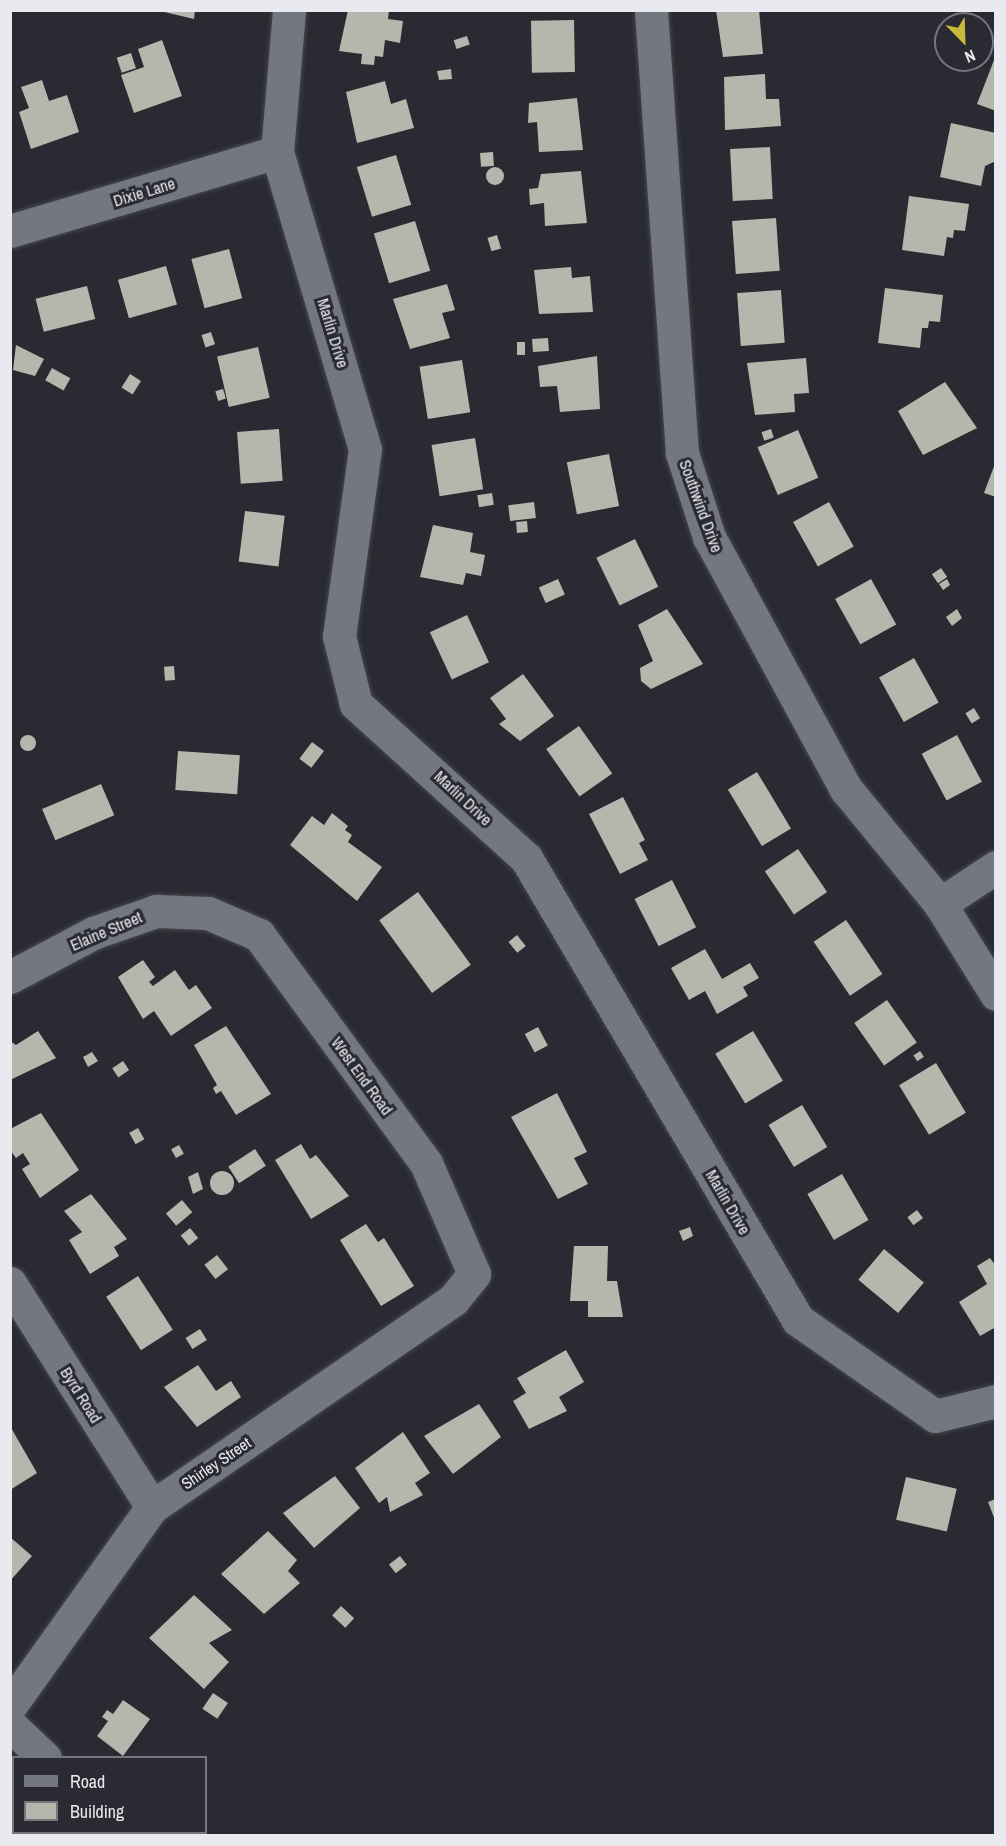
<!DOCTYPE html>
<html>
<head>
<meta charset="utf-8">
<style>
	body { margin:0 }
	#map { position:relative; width:1006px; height:1846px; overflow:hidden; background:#292a32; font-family:"Archivo Narrow",sans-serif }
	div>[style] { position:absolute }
	.building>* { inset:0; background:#b7b6ac; transform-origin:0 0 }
	.round { border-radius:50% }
	.roads { filter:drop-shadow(0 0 2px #46474d) drop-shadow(0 0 2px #46474d) }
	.street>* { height:33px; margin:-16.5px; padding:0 16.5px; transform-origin:16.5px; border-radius:16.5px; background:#757780 }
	span { translate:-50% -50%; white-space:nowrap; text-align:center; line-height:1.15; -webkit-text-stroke:6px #292a32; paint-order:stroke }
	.street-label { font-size:16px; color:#e9eaf0 }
	.frame { position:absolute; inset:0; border:12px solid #e9eaf0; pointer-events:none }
	.legend { position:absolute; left:12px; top:1756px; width:195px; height:78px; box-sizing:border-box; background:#292a32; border:2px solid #76777e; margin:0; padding:8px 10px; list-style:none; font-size:18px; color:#e9eaf0 }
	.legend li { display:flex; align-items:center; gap:12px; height:30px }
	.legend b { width:30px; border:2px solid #76777e }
	.north { position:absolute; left:934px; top:12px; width:60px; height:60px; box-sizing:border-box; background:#292a32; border:2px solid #76777e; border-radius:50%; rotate:157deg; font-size:16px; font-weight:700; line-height:24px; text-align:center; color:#e9eaf0 }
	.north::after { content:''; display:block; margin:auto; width:21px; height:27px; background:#c9bb3a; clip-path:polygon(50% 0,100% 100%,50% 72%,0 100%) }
</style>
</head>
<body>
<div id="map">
	<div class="building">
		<i style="clip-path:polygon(156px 10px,195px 10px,194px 19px)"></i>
		<i style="clip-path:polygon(348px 10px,389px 10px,388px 19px,403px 21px,400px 43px,385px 40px,383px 57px,375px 56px,374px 65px,361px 64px,362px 54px,339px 51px)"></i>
		<i style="clip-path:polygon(716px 10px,759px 10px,763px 54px,723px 57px)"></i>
		<i style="left:574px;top:20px;width:52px;height:43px;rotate:89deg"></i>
		<i style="left:467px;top:36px;width:9px;height:14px;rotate:72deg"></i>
		<i style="clip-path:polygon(162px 40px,182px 96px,134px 113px,121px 75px,144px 67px,138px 49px)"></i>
		<i style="left:131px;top:53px;width:16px;height:15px;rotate:72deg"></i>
		<i style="clip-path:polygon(996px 55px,996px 111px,977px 104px)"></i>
		<i style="clip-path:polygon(451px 69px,452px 79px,439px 80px,437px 71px)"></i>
		<i style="clip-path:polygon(765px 74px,766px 99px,779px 99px,781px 126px,725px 130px,724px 77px)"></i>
		<i style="clip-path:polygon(42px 80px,49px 101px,67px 95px,79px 132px,31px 149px,19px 112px,29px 108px,21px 87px)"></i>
		<i style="clip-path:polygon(385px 81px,391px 104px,406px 99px,414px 128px,357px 143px,346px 92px)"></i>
		<i style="clip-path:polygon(577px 98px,583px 150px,539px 152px,537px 122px,528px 123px,529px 103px)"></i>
		<i style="clip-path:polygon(951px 123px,996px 133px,996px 161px,985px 166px,981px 186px,940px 177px)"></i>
		<i style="left:770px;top:147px;width:52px;height:40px;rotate:87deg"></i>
		<i style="left:493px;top:152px;width:14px;height:13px;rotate:86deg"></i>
		<i style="left:396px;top:155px;width:52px;height:41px;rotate:73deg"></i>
		<i class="round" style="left:486px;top:167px;width:18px;height:18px"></i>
		<i style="clip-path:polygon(581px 171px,587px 223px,545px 226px,544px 203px,530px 205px,529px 189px,538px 188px,541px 174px)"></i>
		<i style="clip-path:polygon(909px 196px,969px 204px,965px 231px,954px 230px,953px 238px,947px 237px,944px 256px,902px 250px)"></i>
		<i style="left:776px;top:218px;width:53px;height:44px;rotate:86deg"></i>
		<i style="left:415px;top:221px;width:52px;height:43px;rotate:73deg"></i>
		<i style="left:497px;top:235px;width:14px;height:10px;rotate:73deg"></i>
		<i style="left:229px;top:249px;width:51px;height:39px;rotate:75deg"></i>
		<i style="left:166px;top:266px;width:40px;height:50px;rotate:74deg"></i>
		<i style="clip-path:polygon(571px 267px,572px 278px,590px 276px,593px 312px,539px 314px,534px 270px)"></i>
		<i style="clip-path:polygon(447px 284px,455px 310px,442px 313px,450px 338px,410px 349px,393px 299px)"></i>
		<i style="left:87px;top:286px;width:34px;height:53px;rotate:76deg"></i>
		<i style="clip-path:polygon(885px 288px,943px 295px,940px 322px,929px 321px,928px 328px,922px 328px,920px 348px,878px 343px)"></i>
		<i style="left:781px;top:290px;width:53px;height:44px;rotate:86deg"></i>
		<i style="left:211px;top:332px;width:13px;height:10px;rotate:72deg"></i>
		<i style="left:548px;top:338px;width:13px;height:16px;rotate:86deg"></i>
		<i style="left:517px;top:342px;width:8px;height:13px"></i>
		<i style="clip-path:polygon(16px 345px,44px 359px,35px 376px,13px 370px)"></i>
		<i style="left:258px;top:347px;width:52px;height:42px;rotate:77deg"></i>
		<i style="clip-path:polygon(597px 356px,600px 409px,560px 412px,557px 386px,540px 387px,538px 366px)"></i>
		<i style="clip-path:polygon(806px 358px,809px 393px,794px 394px,795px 412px,755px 415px,747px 363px)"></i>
		<i style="left:462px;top:360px;width:53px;height:43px;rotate:81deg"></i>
		<i style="left:52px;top:368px;width:21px;height:14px;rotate:29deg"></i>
		<i style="left:130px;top:374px;width:13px;height:16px;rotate:32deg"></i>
		<i style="clip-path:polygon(945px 382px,977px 428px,923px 455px,898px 411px)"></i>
		<i style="left:223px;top:389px;width:10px;height:8px;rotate:73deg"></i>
		<i style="left:279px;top:429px;width:52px;height:42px;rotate:86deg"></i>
		<i style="left:771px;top:429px;width:9px;height:10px;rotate:72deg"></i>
		<i style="left:798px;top:430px;width:52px;height:44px;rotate:67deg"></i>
		<i style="left:475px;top:438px;width:52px;height:44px;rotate:81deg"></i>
		<i style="left:609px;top:454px;width:53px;height:43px;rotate:79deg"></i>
		<i style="clip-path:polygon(996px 461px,996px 497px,984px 493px)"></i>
		<i style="left:492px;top:493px;width:12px;height:15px;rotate:81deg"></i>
		<i style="left:534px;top:502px;width:16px;height:26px;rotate:83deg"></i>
		<i style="left:829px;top:502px;width:51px;height:41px;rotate:61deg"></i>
		<i style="left:245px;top:511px;width:40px;height:51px;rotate:7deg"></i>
		<i style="left:527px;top:521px;width:11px;height:11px;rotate:85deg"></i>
		<i style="clip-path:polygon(433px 525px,473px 533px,470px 552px,485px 555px,481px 576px,466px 573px,463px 585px,420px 577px)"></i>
		<i style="left:635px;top:539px;width:53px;height:43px;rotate:64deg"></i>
		<i style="left:941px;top:568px;width:11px;height:11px;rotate:56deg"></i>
		<i style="left:558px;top:579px;width:17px;height:21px;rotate:66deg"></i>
		<i style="left:871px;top:579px;width:52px;height:41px;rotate:61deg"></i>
		<i style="clip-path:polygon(947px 579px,950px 585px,943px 590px,939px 584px)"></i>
		<i style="clip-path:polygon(667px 609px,703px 664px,651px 689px,641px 681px,640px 668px,653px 661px,638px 625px)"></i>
		<i style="clip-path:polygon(957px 609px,962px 618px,952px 626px,946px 617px)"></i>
		<i style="left:467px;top:615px;width:52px;height:41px;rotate:65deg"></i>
		<i style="left:914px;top:658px;width:51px;height:40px;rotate:61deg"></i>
		<i style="left:174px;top:666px;width:14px;height:10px;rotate:86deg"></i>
		<i style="clip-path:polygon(523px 674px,554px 716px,520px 741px,499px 724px,506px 719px,490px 698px)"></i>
		<i style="left:974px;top:708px;width:12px;height:10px;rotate:59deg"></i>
		<i style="left:579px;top:726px;width:58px;height:40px;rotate:55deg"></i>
		<i class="round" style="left:20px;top:735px;width:16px;height:16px"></i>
		<i style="left:957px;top:735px;width:53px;height:40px;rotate:62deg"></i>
		<i style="left:312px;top:742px;width:15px;height:21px;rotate:37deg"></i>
		<i style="left:178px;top:751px;width:62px;height:39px;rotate:4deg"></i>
		<i style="left:757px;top:772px;width:66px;height:34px;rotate:59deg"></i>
		<i style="left:101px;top:784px;width:34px;height:64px;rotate:67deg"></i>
		<i style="clip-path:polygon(623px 797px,645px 840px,639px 843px,648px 860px,620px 874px,589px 814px)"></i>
		<i style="clip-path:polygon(332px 813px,348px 826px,345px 830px,352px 835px,348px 842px,382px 867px,357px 901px,290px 845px,312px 816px,324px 825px)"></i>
		<i style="left:798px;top:849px;width:52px;height:40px;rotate:56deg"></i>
		<i style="left:672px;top:880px;width:53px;height:42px;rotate:63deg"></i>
		<i style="left:418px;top:892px;width:90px;height:48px;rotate:54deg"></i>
		<i style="left:846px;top:920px;width:65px;height:39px;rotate:56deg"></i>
		<i style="left:517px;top:935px;width:14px;height:11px;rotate:51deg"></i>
		<i style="clip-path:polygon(705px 949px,722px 979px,750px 963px,759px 978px,743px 987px,748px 996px,717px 1014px,705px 991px,689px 1000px,671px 968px)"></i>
		<i style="clip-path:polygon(143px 960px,155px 977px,149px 982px,153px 986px,175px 970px,189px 990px,196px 985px,212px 1008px,171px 1036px,154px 1011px,143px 1019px,118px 977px)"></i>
		<i style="left:887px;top:1000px;width:52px;height:40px;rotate:55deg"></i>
		<i style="clip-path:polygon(226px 1026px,271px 1094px,236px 1115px,221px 1091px,216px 1094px,213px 1088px,217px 1085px,194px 1045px)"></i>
		<i style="left:538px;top:1027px;width:21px;height:15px;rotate:62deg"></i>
		<i style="clip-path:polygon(38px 1031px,56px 1058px,10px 1080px,10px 1041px,16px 1045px)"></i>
		<i style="left:753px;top:1031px;width:58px;height:44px;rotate:59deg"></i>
		<i style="left:920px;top:1051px;width:7px;height:8px;rotate:56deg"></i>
		<i style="clip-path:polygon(92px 1052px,98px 1061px,88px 1067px,83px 1057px)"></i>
		<i style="left:123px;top:1061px;width:11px;height:13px;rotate:56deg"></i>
		<i style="left:936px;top:1063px;width:58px;height:43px;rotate:59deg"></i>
		<i style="clip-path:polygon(557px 1093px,587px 1152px,574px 1158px,588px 1184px,558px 1199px,511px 1117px)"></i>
		<i style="left:802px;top:1105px;width:49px;height:39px;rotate:59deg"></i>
		<i style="clip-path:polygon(41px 1113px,79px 1170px,40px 1198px,22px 1169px,30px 1164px,23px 1153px,16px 1158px,10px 1150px,10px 1129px)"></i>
		<i style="left:138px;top:1128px;width:13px;height:10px;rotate:61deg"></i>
		<i style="clip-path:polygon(301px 1144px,310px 1159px,316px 1155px,349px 1196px,311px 1219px,275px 1160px)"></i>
		<i style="left:179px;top:1145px;width:10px;height:9px;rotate:61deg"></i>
		<i style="left:255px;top:1149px;width:20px;height:32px;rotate:57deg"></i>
		<i class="round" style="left:210px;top:1171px;width:24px;height:24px"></i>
		<i style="clip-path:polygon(198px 1172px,203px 1189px,193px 1194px,188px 1177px)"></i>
		<i style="left:842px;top:1174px;width:53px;height:40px;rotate:60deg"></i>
		<i style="clip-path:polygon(91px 1194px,127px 1239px,114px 1247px,119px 1256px,90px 1274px,69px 1240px,82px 1232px,64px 1211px)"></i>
		<i style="left:182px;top:1200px;width:16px;height:21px;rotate:50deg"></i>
		<i style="left:917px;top:1210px;width:10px;height:12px;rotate:53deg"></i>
		<i style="clip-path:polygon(366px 1224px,378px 1242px,384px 1238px,414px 1286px,381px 1306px,340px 1240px)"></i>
		<i style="clip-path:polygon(690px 1227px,693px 1236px,683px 1241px,679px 1231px)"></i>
		<i style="left:190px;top:1228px;width:13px;height:12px;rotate:51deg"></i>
		<i style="clip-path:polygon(574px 1246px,608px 1246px,607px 1281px,617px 1281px,623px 1317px,588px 1317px,588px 1301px,570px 1301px)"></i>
		<i style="left:884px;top:1249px;width:52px;height:40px;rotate:40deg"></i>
		<i style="left:217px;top:1255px;width:18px;height:16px;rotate:52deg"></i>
		<i style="clip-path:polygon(990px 1258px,996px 1266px,996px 1327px,980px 1336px,959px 1302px,987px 1284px,977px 1266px)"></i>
		<i style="left:138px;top:1276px;width:64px;height:38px;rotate:57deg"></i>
		<i style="left:200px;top:1329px;width:13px;height:17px;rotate:58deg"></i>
		<i style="clip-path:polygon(566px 1350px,584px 1382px,559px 1397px,567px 1411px,529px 1429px,513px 1401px,526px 1393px,517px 1378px)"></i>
		<i style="clip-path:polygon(198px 1365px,216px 1391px,231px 1381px,241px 1397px,197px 1427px,164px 1387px)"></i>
		<i style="clip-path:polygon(479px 1404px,501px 1437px,453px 1474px,424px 1436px)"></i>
		<i style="clip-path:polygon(10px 1426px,37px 1473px,10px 1490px)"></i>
		<i style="clip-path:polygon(403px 1432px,430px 1473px,415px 1483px,423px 1495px,390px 1512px,387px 1497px,379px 1503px,355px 1468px)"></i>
		<i style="clip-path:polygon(335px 1476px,360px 1508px,314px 1548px,283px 1513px)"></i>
		<i style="left:906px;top:1477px;width:52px;height:44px;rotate:13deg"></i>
		<i style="clip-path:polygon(995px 1499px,995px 1520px,988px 1502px)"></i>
		<i style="clip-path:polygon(268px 1531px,297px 1560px,288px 1571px,300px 1583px,264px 1614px,221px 1574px)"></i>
		<i style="clip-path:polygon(10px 1537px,32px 1556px,10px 1581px)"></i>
		<i style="left:400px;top:1556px;width:11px;height:14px;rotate:52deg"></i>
		<i style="clip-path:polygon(194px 1595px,232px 1630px,209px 1643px,229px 1662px,204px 1689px,149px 1638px)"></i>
		<i style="left:341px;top:1606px;width:18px;height:13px;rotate:43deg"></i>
		<i style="left:213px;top:1693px;width:18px;height:19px;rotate:34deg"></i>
		<i style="clip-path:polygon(123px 1700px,150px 1719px,123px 1756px,97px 1736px,108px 1721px,102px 1717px,107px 1710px,113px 1714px)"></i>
		<i style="clip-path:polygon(14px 1829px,14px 1832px,48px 1836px,10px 1836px)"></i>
	</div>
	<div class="roads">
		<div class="street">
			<i style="left:289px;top:10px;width:143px;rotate:94.8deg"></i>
			<i style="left:277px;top:152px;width:310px;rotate:73.5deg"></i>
			<i style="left:365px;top:449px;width:189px;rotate:97.9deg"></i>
			<i style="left:339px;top:636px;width:70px;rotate:76deg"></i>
			<i style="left:356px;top:704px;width:229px;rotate:42.2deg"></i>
			<i style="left:526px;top:858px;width:536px;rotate:59.51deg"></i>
			<i style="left:798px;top:1320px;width:167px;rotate:35deg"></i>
			<i style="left:935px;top:1416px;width:63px;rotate:-13.8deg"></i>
			<i style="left:651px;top:10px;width:444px;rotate:86deg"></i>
			<i style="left:682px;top:453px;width:88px;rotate:72.2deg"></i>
			<i style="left:709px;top:537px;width:287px;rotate:61.5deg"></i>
			<i style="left:846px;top:789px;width:149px;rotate:50.7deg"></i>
			<i style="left:940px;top:904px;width:106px;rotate:58.1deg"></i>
			<i style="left:10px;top:231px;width:278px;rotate:-16.5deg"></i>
			<i style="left:940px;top:904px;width:67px;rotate:-33.5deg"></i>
			<i style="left:10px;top:977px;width:94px;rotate:-27.9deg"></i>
			<i style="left:93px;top:933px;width:67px;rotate:-19.2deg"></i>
			<i style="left:156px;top:911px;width:52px;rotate:2.2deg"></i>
			<i style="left:208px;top:913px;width:56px;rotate:23.3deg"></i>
			<i style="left:259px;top:935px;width:283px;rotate:53.8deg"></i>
			<i style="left:426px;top:1163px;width:121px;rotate:66.6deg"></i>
			<i style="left:474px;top:1274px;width:33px;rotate:129deg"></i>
			<i style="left:453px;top:1300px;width:365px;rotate:145.5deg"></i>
			<i style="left:152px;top:1507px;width:244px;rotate:125.5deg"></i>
			<i style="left:10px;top:1283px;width:265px;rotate:57.6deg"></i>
			<i style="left:10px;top:1725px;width:48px;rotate:43.3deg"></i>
			<i style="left:126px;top:1832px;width:5px;rotate:53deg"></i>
		</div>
	</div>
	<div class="street-label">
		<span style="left:144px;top:192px;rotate:-17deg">Dixie Lane</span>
		<span style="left:333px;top:333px;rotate:73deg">Marlin Drive</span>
		<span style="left:701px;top:506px;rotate:70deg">Southwind Drive</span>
		<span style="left:463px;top:798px;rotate:43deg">Marlin Drive</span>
		<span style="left:106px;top:931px;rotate:-23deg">Elaine Street</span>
		<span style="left:362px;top:1076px;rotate:54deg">West End Road</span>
		<span style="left:728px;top:1202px;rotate:60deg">Marlin Drive</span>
		<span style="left:81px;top:1395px;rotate:58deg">Byrd Road</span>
		<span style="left:216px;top:1463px;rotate:-34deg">Shirley Street</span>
	</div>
	<div class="frame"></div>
	<ul class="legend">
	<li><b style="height:8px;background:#757780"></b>Road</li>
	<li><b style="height:16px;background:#b7b6ac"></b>Building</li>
	</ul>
	<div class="north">N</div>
</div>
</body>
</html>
